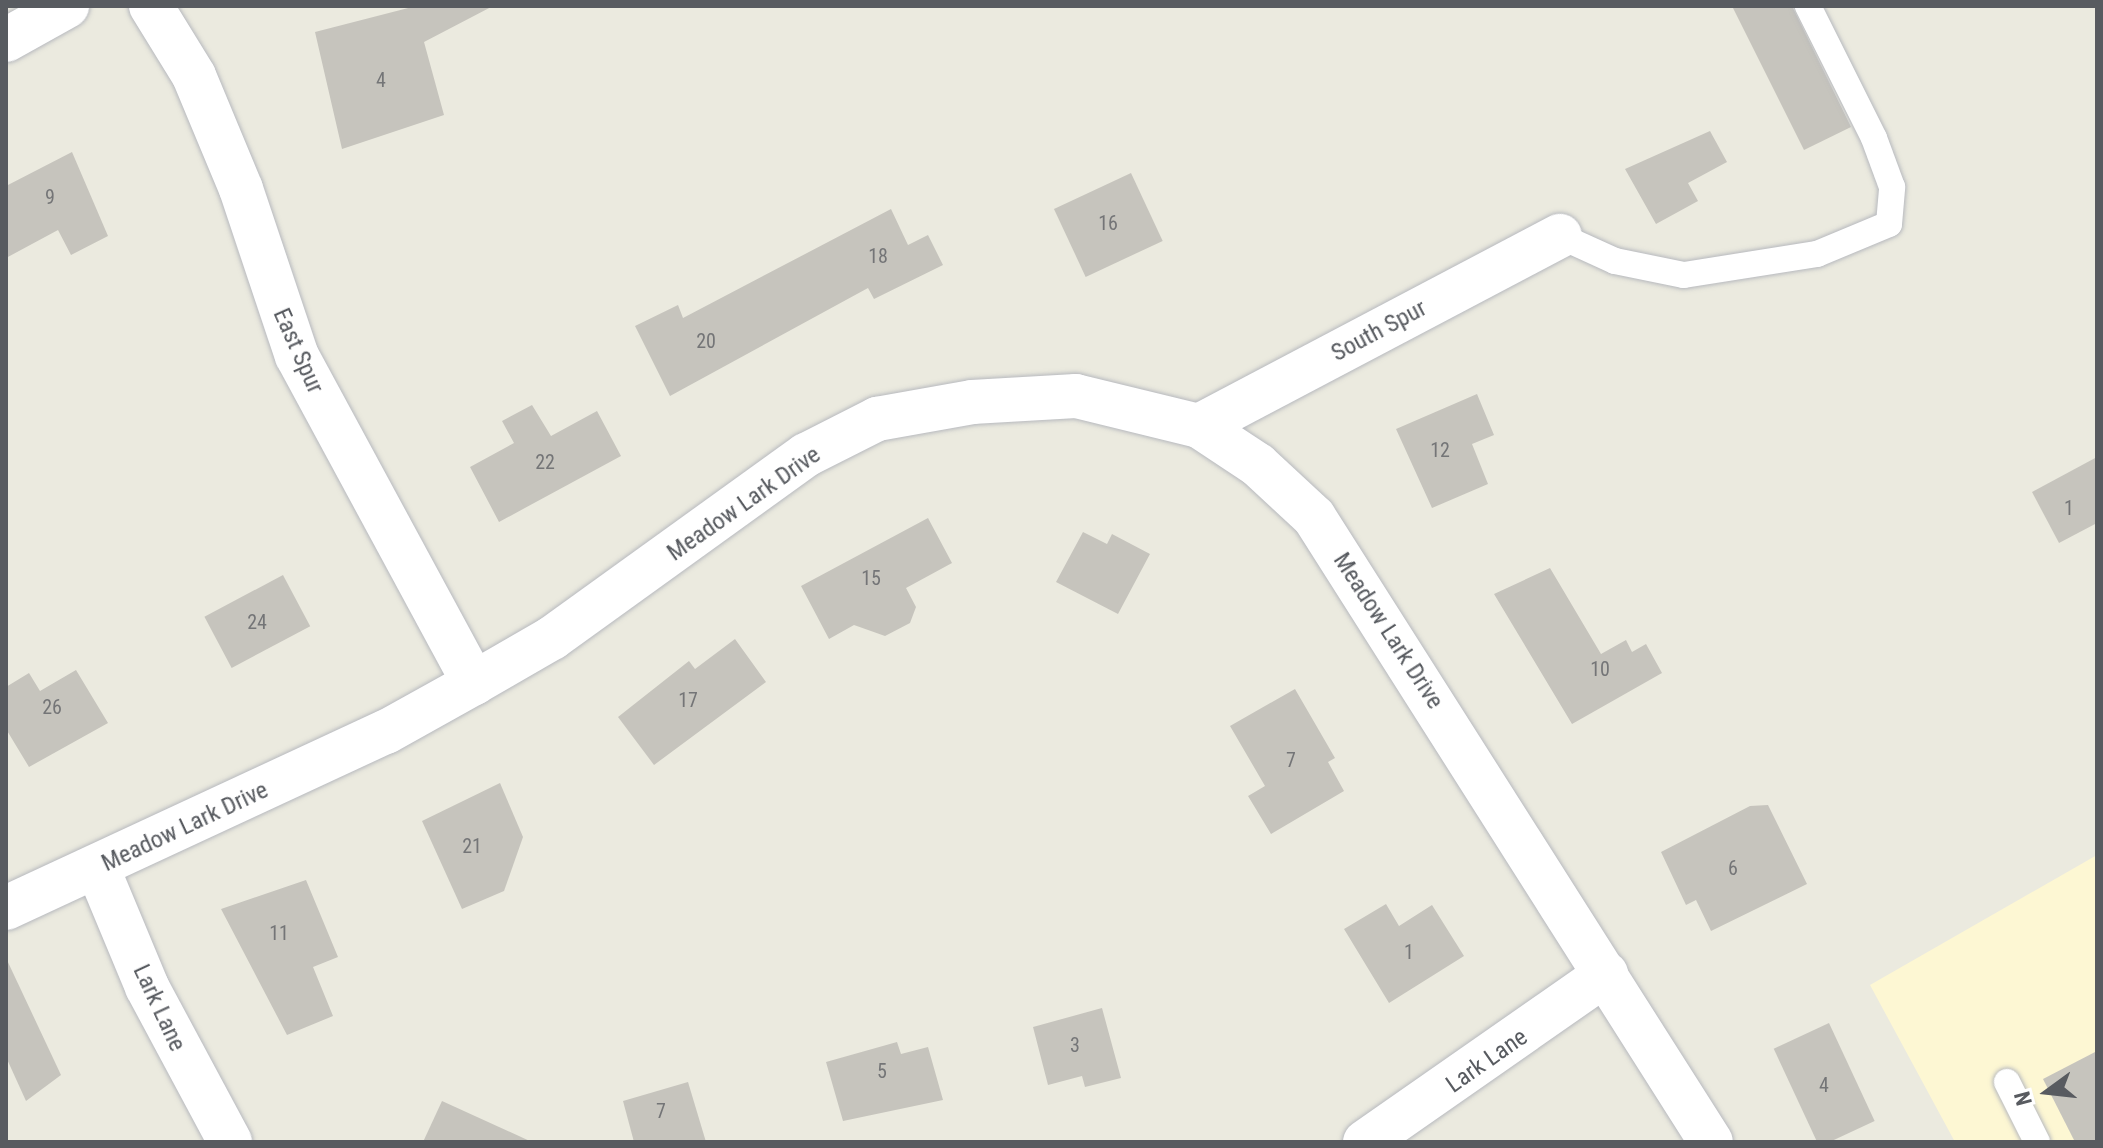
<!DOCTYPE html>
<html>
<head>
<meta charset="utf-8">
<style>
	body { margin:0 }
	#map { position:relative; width:2103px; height:1148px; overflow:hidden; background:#ebeadf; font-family:"Roboto Condensed",sans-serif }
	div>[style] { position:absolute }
	.commercial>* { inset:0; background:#fdf7d3 }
	.building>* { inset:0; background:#c6c4bd; transform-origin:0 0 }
	.roads { filter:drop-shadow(0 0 2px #b7b9be) drop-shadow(0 0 2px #b7b9be) }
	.service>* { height:26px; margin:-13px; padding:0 13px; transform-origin:13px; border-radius:13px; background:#fff }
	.minor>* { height:44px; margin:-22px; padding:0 22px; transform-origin:22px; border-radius:22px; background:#fff }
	span { translate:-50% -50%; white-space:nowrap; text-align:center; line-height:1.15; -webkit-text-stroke:6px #fff; paint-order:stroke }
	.number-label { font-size:20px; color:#747577 }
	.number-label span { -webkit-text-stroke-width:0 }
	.street-label { font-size:24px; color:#585b60 }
	.frame { position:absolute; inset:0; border:8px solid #585b60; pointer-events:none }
	.north { position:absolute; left:2007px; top:1052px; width:80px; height:80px; -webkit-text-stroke:6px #fff; paint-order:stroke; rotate:255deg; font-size:22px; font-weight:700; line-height:32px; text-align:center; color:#585b60 }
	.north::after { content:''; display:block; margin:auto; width:28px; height:36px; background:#585b60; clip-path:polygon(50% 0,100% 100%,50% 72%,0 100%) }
</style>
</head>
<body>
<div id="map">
	<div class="commercial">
		<i style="clip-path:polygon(2097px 855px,2097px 1142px,1955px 1142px,1870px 985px)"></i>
	</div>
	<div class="building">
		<i style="clip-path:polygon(416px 6px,493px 6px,424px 42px,444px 115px,342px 149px,315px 32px)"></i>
		<i style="clip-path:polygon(1732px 6px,1792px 6px,1851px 127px,1804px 150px)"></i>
		<i style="clip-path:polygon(1710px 131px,1727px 162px,1688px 183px,1698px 201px,1656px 224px,1625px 169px)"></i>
		<i style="clip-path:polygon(72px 152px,108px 236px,71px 255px,58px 230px,6px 258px,6px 186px)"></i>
		<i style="left:1131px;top:173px;width:75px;height:85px;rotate:65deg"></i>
		<i style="clip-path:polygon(891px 209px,908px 245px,928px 235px,943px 265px,874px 299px,868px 288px,670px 396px,635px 326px,678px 305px,683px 318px)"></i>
		<i style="clip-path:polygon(1477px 394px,1494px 435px,1472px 444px,1488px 484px,1432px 508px,1396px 429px)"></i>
		<i style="clip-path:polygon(532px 405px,551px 436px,597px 411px,621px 456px,499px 522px,470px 467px,514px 443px,502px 421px)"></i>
		<i style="clip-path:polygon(2097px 457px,2097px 523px,2059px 543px,2032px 492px)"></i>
		<i style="clip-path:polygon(928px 518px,952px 563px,906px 588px,916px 607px,910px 623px,885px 636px,854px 625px,829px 639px,801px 586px)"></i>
		<i style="clip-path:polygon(1083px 532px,1107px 544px,1112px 534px,1150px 554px,1118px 614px,1056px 582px)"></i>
		<i style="clip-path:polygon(1550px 568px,1601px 654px,1626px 640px,1632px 652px,1646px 644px,1662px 673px,1572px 724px,1494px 594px)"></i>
		<i style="left:283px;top:575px;width:58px;height:89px;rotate:62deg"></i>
		<i style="clip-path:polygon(735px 639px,766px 682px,654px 765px,618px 717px,689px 661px,695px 669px)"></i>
		<i style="clip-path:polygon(76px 670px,108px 723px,29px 767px,6px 729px,6px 687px,29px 673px,40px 691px)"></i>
		<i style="clip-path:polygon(1295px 689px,1335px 758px,1328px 762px,1344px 791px,1271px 834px,1248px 796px,1265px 786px,1230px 726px)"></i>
		<i style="clip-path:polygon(500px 783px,523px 837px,504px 891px,462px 909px,422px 821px)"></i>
		<i style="clip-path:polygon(1768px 805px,1807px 884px,1711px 931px,1696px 900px,1686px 905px,1661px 852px,1750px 806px)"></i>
		<i style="clip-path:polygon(306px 880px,338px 957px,313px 967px,333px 1016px,287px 1035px,221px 909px)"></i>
		<i style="clip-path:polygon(1386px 904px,1399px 926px,1432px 905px,1464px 956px,1389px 1003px,1344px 929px)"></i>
		<i style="clip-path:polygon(6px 958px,61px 1075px,26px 1101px,6px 1057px)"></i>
		<i style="clip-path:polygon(1102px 1008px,1121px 1078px,1085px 1087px,1082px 1076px,1048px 1085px,1033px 1027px)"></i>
		<i style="left:1829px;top:1023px;width:108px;height:61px;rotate:65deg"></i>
		<i style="clip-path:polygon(897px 1042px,901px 1054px,928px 1047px,943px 1100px,843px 1121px,826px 1062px)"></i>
		<i style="clip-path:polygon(2097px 1051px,2097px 1142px,2075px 1142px,2043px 1079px)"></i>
		<i style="clip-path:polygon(688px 1082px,706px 1142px,634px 1142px,623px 1101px)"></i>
		<i style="clip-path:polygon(442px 1101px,532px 1142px,423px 1142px)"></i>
	</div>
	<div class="roads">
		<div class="service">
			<i style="left:1560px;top:236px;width:60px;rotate:24.4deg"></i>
			<i style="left:1615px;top:261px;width:70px;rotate:11.5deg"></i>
			<i style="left:1684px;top:275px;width:135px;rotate:-9deg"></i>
			<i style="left:1817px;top:254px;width:78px;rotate:-22.6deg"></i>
			<i style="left:1889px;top:224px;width:37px;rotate:-85deg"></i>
			<i style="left:1892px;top:187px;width:52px;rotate:-110.2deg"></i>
			<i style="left:1874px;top:138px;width:148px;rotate:-116.6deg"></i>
			<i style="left:2007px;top:1082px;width:67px;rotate:63.4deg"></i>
		</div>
		<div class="minor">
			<i style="left:151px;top:6px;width:82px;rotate:58.4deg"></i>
			<i style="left:194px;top:76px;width:122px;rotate:67.4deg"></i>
			<i style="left:241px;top:189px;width:176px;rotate:71.5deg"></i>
			<i style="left:297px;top:356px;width:372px;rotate:61.6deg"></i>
			<i style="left:6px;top:40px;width:70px;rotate:-29.1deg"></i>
			<i style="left:1199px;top:426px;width:408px;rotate:-27.8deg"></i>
			<i style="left:98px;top:869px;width:128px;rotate:67.4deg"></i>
			<i style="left:147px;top:987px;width:176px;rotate:61.8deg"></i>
			<i style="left:6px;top:908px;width:419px;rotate:-24.9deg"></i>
			<i style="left:386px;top:732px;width:101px;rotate:-29.1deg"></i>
			<i style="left:474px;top:683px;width:90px;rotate:-30deg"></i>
			<i style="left:552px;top:638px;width:313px;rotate:-35.8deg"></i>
			<i style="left:806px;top:455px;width:80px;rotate:-26.9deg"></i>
			<i style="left:877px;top:419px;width:97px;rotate:-10.1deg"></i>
			<i style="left:972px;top:402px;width:104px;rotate:-3.3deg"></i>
			<i style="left:1076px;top:396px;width:127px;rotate:13.7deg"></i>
			<i style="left:1199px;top:426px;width:71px;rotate:33.5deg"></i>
			<i style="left:1258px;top:465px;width:76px;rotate:42.9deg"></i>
			<i style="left:1314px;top:517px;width:740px;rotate:57.58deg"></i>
			<i style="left:1365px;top:1142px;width:294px;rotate:-34.9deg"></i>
		</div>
	</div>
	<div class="number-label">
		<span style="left:381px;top:80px">4</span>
		<span style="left:50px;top:197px">9</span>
		<span style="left:1108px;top:223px">16</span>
		<span style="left:878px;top:256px">18</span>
		<span style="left:706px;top:341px">20</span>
		<span style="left:1440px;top:450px">12</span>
		<span style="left:545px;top:462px">22</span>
		<span style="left:2069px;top:508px">1</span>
		<span style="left:871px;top:578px">15</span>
		<span style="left:257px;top:622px">24</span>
		<span style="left:1600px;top:669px">10</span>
		<span style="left:688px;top:700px">17</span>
		<span style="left:52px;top:707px">26</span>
		<span style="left:1291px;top:760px">7</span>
		<span style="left:472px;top:846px">21</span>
		<span style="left:1733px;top:868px">6</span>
		<span style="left:279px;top:933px">11</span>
		<span style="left:1409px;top:952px">1</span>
		<span style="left:1075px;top:1045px">3</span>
		<span style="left:882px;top:1071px">5</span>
		<span style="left:1824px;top:1085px">4</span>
		<span style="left:661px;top:1111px">7</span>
	</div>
	<div class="street-label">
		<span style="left:1379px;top:331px;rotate:-28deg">South Spur</span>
		<span style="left:298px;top:351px;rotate:66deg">East Spur</span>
		<span style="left:744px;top:504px;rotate:-35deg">Meadow Lark Drive</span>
		<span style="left:1388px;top:631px;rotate:57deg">Meadow Lark Drive</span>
		<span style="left:185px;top:827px;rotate:-25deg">Meadow Lark Drive</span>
		<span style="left:159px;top:1008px;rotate:65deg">Lark Lane</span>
		<span style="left:1487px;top:1061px;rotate:-35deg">Lark Lane</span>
	</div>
	<div class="frame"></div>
	<div class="north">N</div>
</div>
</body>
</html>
